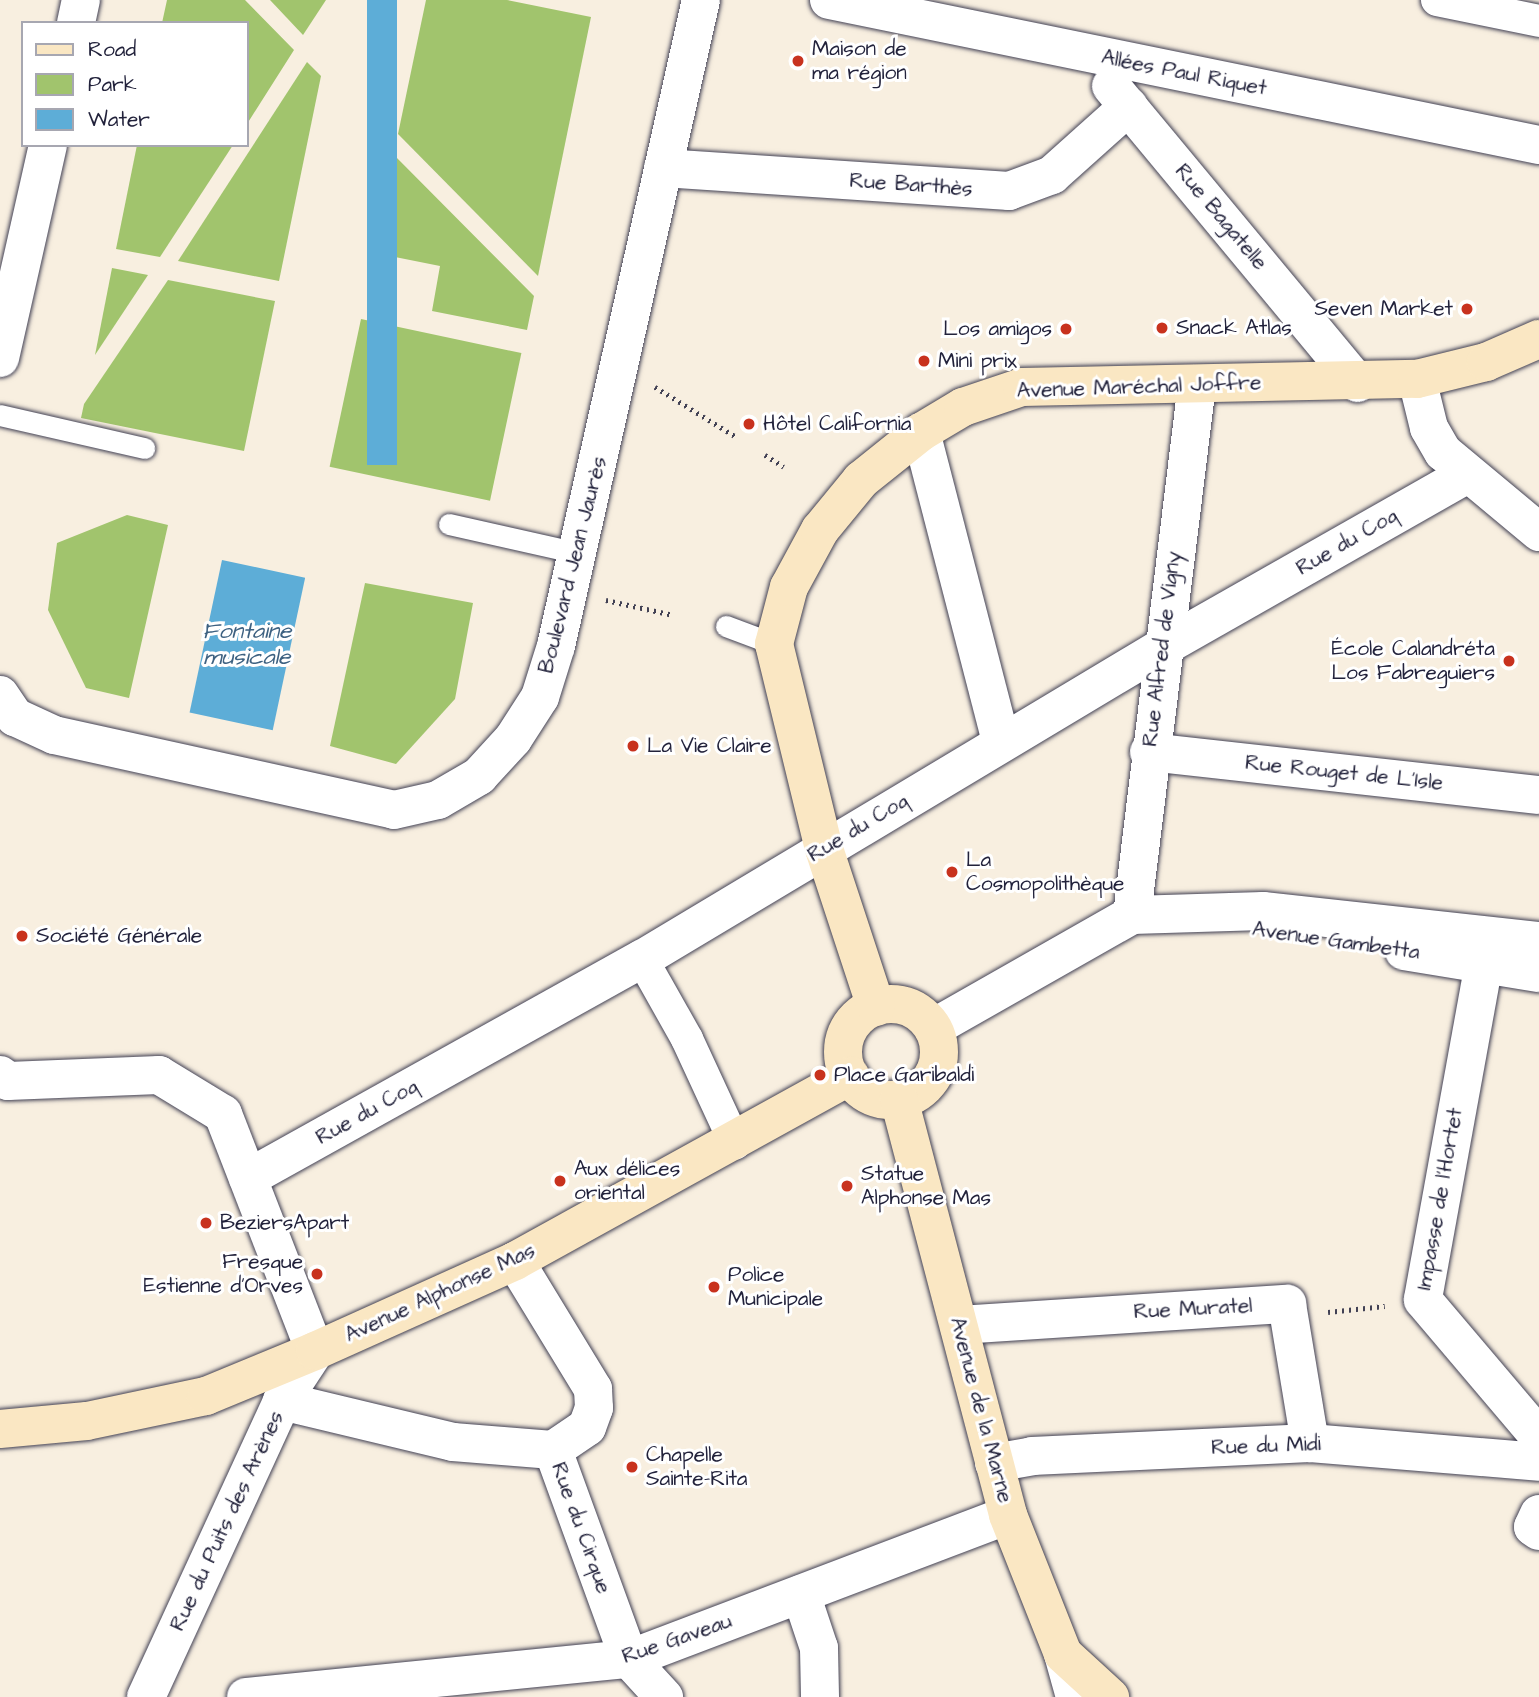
<!DOCTYPE html>
<html>
<head>
<meta charset="utf-8">
<style>
	body { margin:0 }
	#map { position:relative; width:1539px; height:1697px; overflow:hidden; background:#f8efe0; font-family:"Architects Daughter",sans-serif }
	div>[style] { position:absolute }
	.green>* { inset:0; background:#a1c46d; transform-origin:0 0 }
	.water>* { inset:0; background:#5dadd7; transform-origin:0 0 }
	.path>* { height:4.5px; margin-top:-2.25px; transform-origin:0; background:repeating-linear-gradient(90deg,#424154 0 2px,transparent 0 7px) }
	.roads { filter:drop-shadow(0 0 2px #424154) drop-shadow(0 0 2px #424154) }
	.service>* { height:21px; margin:-10.5px; padding:0 10.5px; transform-origin:10.5px; border-radius:10.5px; background:#fff }
	.pedestrian>* { height:32px; margin:-16px; padding:0 16px; transform-origin:16px; border-radius:16px; background:#fff }
	.minor>* { height:38px; margin:-19px; padding:0 19px; transform-origin:19px; border-radius:19px; background:#fff }
	.tertiary>* { height:38px; margin:-19px; padding:0 19px; transform-origin:19px; border-radius:19px; background:#fff }
	.secondary>* { height:38px; margin:-19px; padding:0 19px; transform-origin:19px; border-radius:19px; background:#fae7c3 }
	.secondary>.ring { margin:-19px; padding:0; box-sizing:content-box; background:none; border:38px solid #fae7c3; border-radius:50% }
	.dots>* { width:19px; height:19px; translate:-50% -50%; box-sizing:border-box; border:4px solid #fff; border-radius:50% }
	span { translate:-50% -50%; white-space:nowrap; text-align:center; line-height:1.15; -webkit-text-stroke:6px #fff; paint-order:stroke }
	.poi-label { font-size:21px; color:#22223b }
	.left { translate:0 -50%; text-align:left }
	.right { translate:-100% -50%; text-align:right }
	.street-label { font-size:21px; color:#22223b }
	.water-label { font-size:23px; color:#3d6181; font-style:italic }
	.legend { position:absolute; left:21px; top:21px; width:228px; height:126px; box-sizing:border-box; background:#fff; border:2px solid #a7a7b1; margin:0; padding:9px 12px; list-style:none; font-size:21px; color:#22223b }
	.legend li { display:flex; align-items:center; gap:14px; height:35px }
	.legend b { width:35px; border:2px solid #a7a7b1 }
</style>
</head>
<body>
<div id="map">
	<div class="green">
		<i style="clip-path:polygon(167px 0,245px 0,294px 50px,247px 124px,247px 23px,162px 23px)"></i>
		<i style="clip-path:polygon(270px 0,326px 0,303px 35px)"></i>
		<i style="clip-path:polygon(426px 0,507px 0,591px 17px,538px 276px,398px 134px)"></i>
		<i style="clip-path:polygon(307px 62px,321px 76px,279px 281px,178px 261px)"></i>
		<i style="clip-path:polygon(137px 145px,233px 145px,160px 257px,116px 249px)"></i>
		<i style="clip-path:polygon(394px 155px,534px 296px,527px 330px,432px 311px,440px 266px,375px 253px)"></i>
		<i style="clip-path:polygon(112px 268px,148px 275px,95px 355px)"></i>
		<i style="clip-path:polygon(168px 280px,275px 301px,244px 451px,81px 418px,84px 404px)"></i>
		<i style="left:361px;top:319px;width:164px;height:151px;rotate:12deg"></i>
		<i style="clip-path:polygon(127px 515px,168px 525px,129px 698px,86px 688px,48px 610px,57px 543px)"></i>
		<i style="clip-path:polygon(365px 583px,473px 603px,455px 699px,396px 764px,330px 746px)"></i>
	</div>
	<div class="water">
		<i style="left:367px;top:0;width:30px;height:465px"></i>
		<i style="left:222px;top:560px;width:85px;height:156px;rotate:12deg"></i>
	</div>
	<div class="path">
		<i style="left:655px;top:387px;width:94px;rotate:31.5deg"></i>
		<i style="left:765px;top:455px;width:22px;rotate:32deg"></i>
		<i style="left:606px;top:600px;width:69px;rotate:12.6deg"></i>
		<i style="left:1328px;top:1312px;width:57px;rotate:-6deg"></i>
	</div>
	<div class="roads">
		<div class="service">
			<i style="left:0;top:415px;width:148px;rotate:12.9deg"></i>
			<i style="left:449px;top:524px;width:132px;rotate:12.7deg"></i>
			<i style="left:726px;top:626px;width:51px;rotate:20.6deg"></i>
		</div>
		<div class="pedestrian">
			<i style="left:1437px;top:0;width:104px;rotate:11.6deg"></i>
			<i style="left:642px;top:959px;width:92px;rotate:60.6deg"></i>
			<i style="left:687px;top:1039px;width:115px;rotate:65.2deg"></i>
		</div>
		<div class="minor">
			<i style="left:829px;top:0;width:725px;rotate:11.54deg"></i>
			<i style="left:76px;top:23px;width:24px;rotate:-78deg"></i>
			<i style="left:1111px;top:86px;width:386px;rotate:50.3deg"></i>
			<i style="left:663px;top:168px;width:347px;rotate:3.8deg"></i>
			<i style="left:1009px;top:191px;width:46px;rotate:-20.4deg"></i>
			<i style="left:1052px;top:175px;width:103px;rotate:-41.9deg"></i>
			<i style="left:0;top:358px;width:218px;rotate:-77.3deg"></i>
			<i style="left:1417px;top:379px;width:50px;rotate:76.2deg"></i>
			<i style="left:1429px;top:428px;width:28px;rotate:60deg"></i>
			<i style="left:1443px;top:452px;width:125px;rotate:39.8deg"></i>
			<i style="left:921px;top:432px;width:320px;rotate:75.5deg"></i>
			<i style="left:0;top:695px;width:27px;rotate:56deg"></i>
			<i style="left:15px;top:717px;width:43px;rotate:24.8deg"></i>
			<i style="left:54px;top:735px;width:348px;rotate:12.4deg"></i>
			<i style="left:394px;top:810px;width:45px;rotate:-12.8deg"></i>
			<i style="left:438px;top:800px;width:48px;rotate:-30.3deg"></i>
			<i style="left:479px;top:776px;width:50px;rotate:-47.4deg"></i>
			<i style="left:513px;top:739px;width:50px;rotate:-57.3deg"></i>
			<i style="left:540px;top:697px;width:53px;rotate:-72.6deg"></i>
			<i style="left:556px;top:646px;width:662px;rotate:-77.35deg"></i>
			<i style="left:1149px;top:752px;width:392px;rotate:6.3deg"></i>
			<i style="left:1132px;top:915px;width:535px;rotate:-83.02deg"></i>
			<i style="left:1484px;top:963px;width:342px;rotate:100.3deg"></i>
			<i style="left:1423px;top:1300px;width:180px;rotate:49.7deg"></i>
			<i style="left:0;top:1075px;width:10px;rotate:37deg"></i>
			<i style="left:8px;top:1081px;width:151px;rotate:-2.3deg"></i>
			<i style="left:159px;top:1075px;width:75px;rotate:31.4deg"></i>
			<i style="left:223px;top:1114px;width:254px;rotate:68.8deg"></i>
			<i style="left:248px;top:1178px;width:451px;rotate:-29.1deg"></i>
			<i style="left:642px;top:959px;width:607px;rotate:-30.92deg"></i>
			<i style="left:1163px;top:647px;width:348px;rotate:-29.6deg"></i>
			<i style="left:515px;top:1261px;width:150px;rotate:58.6deg"></i>
			<i style="left:593px;top:1389px;width:19px;rotate:87deg"></i>
			<i style="left:594px;top:1408px;width:20px;rotate:110deg"></i>
			<i style="left:587px;top:1427px;width:41px;rotate:145.9deg"></i>
			<i style="left:959px;top:1325px;width:329px;rotate:-3.7deg"></i>
			<i style="left:1287px;top:1304px;width:141px;rotate:80.6deg"></i>
			<i style="left:282px;top:1401px;width:176px;rotate:13.5deg"></i>
			<i style="left:453px;top:1442px;width:100px;rotate:4.6deg"></i>
			<i style="left:553px;top:1450px;width:222px;rotate:70deg"></i>
			<i style="left:629px;top:1659px;width:52px;rotate:47.4deg"></i>
			<i style="left:994px;top:1463px;width:39px;rotate:-10deg"></i>
			<i style="left:1032px;top:1456px;width:278px;rotate:-2.7deg"></i>
			<i style="left:1310px;top:1443px;width:230px;rotate:4.7deg"></i>
			<i style="left:1539px;top:1514px;width:14px;rotate:115deg"></i>
			<i style="left:1533px;top:1527px;width:7px;rotate:34deg"></i>
			<i style="left:801px;top:1594px;width:57px;rotate:71.6deg"></i>
			<i style="left:819px;top:1648px;width:49px;rotate:88.8deg"></i>
			<i style="left:1063px;top:1654px;width:45px;rotate:74.4deg"></i>
			<i style="left:246px;top:1697px;width:385px;rotate:-5.7deg"></i>
			<i style="left:629px;top:1659px;width:405px;rotate:-20.8deg"></i>
		</div>
		<div class="tertiary">
			<i style="left:1404px;top:951px;width:137px;rotate:9.3deg"></i>
			<i style="left:933px;top:1028px;width:229px;rotate:-29.6deg"></i>
			<i style="left:1132px;top:915px;width:131px;rotate:-1.7deg"></i>
			<i style="left:1263px;top:911px;width:278px;rotate:6.2deg"></i>
			<i style="left:146px;top:1697px;width:326px;rotate:-65.3deg"></i>
			<i style="left:282px;top:1401px;width:60px;rotate:-56.6deg"></i>
		</div>
		<div class="secondary">
			<i class="ring" style="left:843px;top:1004px;width:58px;height:58px"></i>
			<i style="left:876px;top:1007px;width:166px;rotate:-108.2deg"></i>
			<i style="left:824px;top:849px;width:211px;rotate:-103.7deg"></i>
			<i style="left:774px;top:644px;width:59px;rotate:-75.3deg"></i>
			<i style="left:789px;top:587px;width:65px;rotate:-61.5deg"></i>
			<i style="left:820px;top:530px;width:65px;rotate:-50.6deg"></i>
			<i style="left:861px;top:480px;width:77px;rotate:-38.7deg"></i>
			<i style="left:921px;top:432px;width:49px;rotate:-30.8deg"></i>
			<i style="left:963px;top:407px;width:62px;rotate:-18.7deg"></i>
			<i style="left:1022px;top:387px;width:395px;rotate:-1.2deg"></i>
			<i style="left:1417px;top:379px;width:71px;rotate:-13.8deg"></i>
			<i style="left:1486px;top:362px;width:58px;rotate:-23.5deg"></i>
			<i style="left:899px;top:1099px;width:430px;rotate:75.3deg"></i>
			<i style="left:1008px;top:1515px;width:149px;rotate:68.4deg"></i>
			<i style="left:1063px;top:1654px;width:64px;rotate:42.5deg"></i>
			<i style="left:0;top:1429px;width:87px;rotate:-5.3deg"></i>
			<i style="left:87px;top:1421px;width:122px;rotate:-11.9deg"></i>
			<i style="left:206px;top:1396px;width:118px;rotate:-22.4deg"></i>
			<i style="left:315px;top:1351px;width:219px;rotate:-24.2deg"></i>
			<i style="left:515px;top:1261px;width:383px;rotate:-28.9deg"></i>
		</div>
	</div>
	<div class="dots">
		<i style="left:798px;top:61px;background:#c8321e"></i>
		<i style="left:1467px;top:309px;background:#c8321e"></i>
		<i style="left:1162px;top:328px;background:#c8321e"></i>
		<i style="left:1066px;top:329px;background:#c8321e"></i>
		<i style="left:924px;top:361px;background:#c8321e"></i>
		<i style="left:749px;top:424px;background:#c8321e"></i>
		<i style="left:1509px;top:661px;background:#c8321e"></i>
		<i style="left:633px;top:746px;background:#c8321e"></i>
		<i style="left:952px;top:872px;background:#c8321e"></i>
		<i style="left:22px;top:936px;background:#c8321e"></i>
		<i style="left:820px;top:1075px;background:#c8321e"></i>
		<i style="left:560px;top:1181px;background:#c8321e"></i>
		<i style="left:847px;top:1186px;background:#c8321e"></i>
		<i style="left:206px;top:1223px;background:#c8321e"></i>
		<i style="left:317px;top:1274px;background:#c8321e"></i>
		<i style="left:714px;top:1287px;background:#c8321e"></i>
		<i style="left:632px;top:1467px;background:#c8321e"></i>
	</div>
	<div class="poi-label">
		<span class="left" style="left:812px;top:61px">Maison de<br>ma région</span>
		<span class="right" style="left:1453px;top:309px">Seven Market</span>
		<span class="left" style="left:1176px;top:328px">Snack Atlas</span>
		<span class="right" style="left:1052px;top:329px">Los amigos</span>
		<span class="left" style="left:938px;top:361px">Mini prix</span>
		<span class="left" style="left:763px;top:424px">Hôtel California</span>
		<span class="right" style="left:1495px;top:661px">École Calandréta<br>Los Fabreguiers</span>
		<span class="left" style="left:647px;top:746px">La Vie Claire</span>
		<span class="left" style="left:966px;top:872px">La<br>Cosmopolithèque</span>
		<span class="left" style="left:36px;top:936px">Société Générale</span>
		<span class="left" style="left:834px;top:1075px">Place Garibaldi</span>
		<span class="left" style="left:574px;top:1181px">Aux délices<br>oriental</span>
		<span class="left" style="left:861px;top:1186px">Statue<br>Alphonse Mas</span>
		<span class="left" style="left:220px;top:1223px">BeziersApart</span>
		<span class="right" style="left:303px;top:1274px">Fresque<br>Estienne d'Orves</span>
		<span class="left" style="left:728px;top:1287px">Police<br>Municipale</span>
		<span class="left" style="left:646px;top:1467px">Chapelle<br>Sainte-Rita</span>
	</div>
	<div class="street-label">
		<span style="left:1184px;top:73px;rotate:11deg">Allées Paul Riquet</span>
		<span style="left:911px;top:185px;rotate:4deg">Rue Barthès</span>
		<span style="left:1221px;top:217px;rotate:50deg">Rue Bagatelle</span>
		<span style="left:1139px;top:387px;rotate:-2deg">Avenue Maréchal Joffre</span>
		<span style="left:1347px;top:542px;rotate:-30deg">Rue du Coq</span>
		<span style="left:573px;top:565px;rotate:-76deg">Boulevard Jean Jaurès</span>
		<span style="left:1162px;top:649px;rotate:-83deg">Rue Alfred de Vigny</span>
		<span style="left:1344px;top:773px;rotate:6deg">Rue Rouget de L'Isle</span>
		<span style="left:858px;top:828px;rotate:-31deg">Rue du Coq</span>
		<span style="left:1336px;top:941px;rotate:8deg">Avenue Gambetta</span>
		<span style="left:367px;top:1112px;rotate:-29deg">Rue du Coq</span>
		<span style="left:1440px;top:1199px;rotate:-80deg">Impasse de l'Hortet</span>
		<span style="left:440px;top:1293px;rotate:-25deg">Avenue Alphonse Mas</span>
		<span style="left:1193px;top:1309px;rotate:-3deg">Rue Muratel</span>
		<span style="left:981px;top:1410px;rotate:75deg">Avenue de la Marne</span>
		<span style="left:1266px;top:1446px;rotate:-2deg">Rue du Midi</span>
		<span style="left:227px;top:1521px;rotate:-65deg">Rue du Puits des Arènes</span>
		<span style="left:581px;top:1528px;rotate:70deg">Rue du Cirque</span>
		<span style="left:677px;top:1639px;rotate:-19deg">Rue Gaveau</span>
	</div>
	<div class="water-label">
		<span style="left:247px;top:644px">Fontaine<br>musicale</span>
	</div>
	<ul class="legend">
	<li><b style="height:9px;background:#fae7c3"></b>Road</li>
	<li><b style="height:19px;background:#a1c46d"></b>Park</li>
	<li><b style="height:19px;background:#5dadd7"></b>Water</li>
	</ul>
</div>
</body>
</html>
